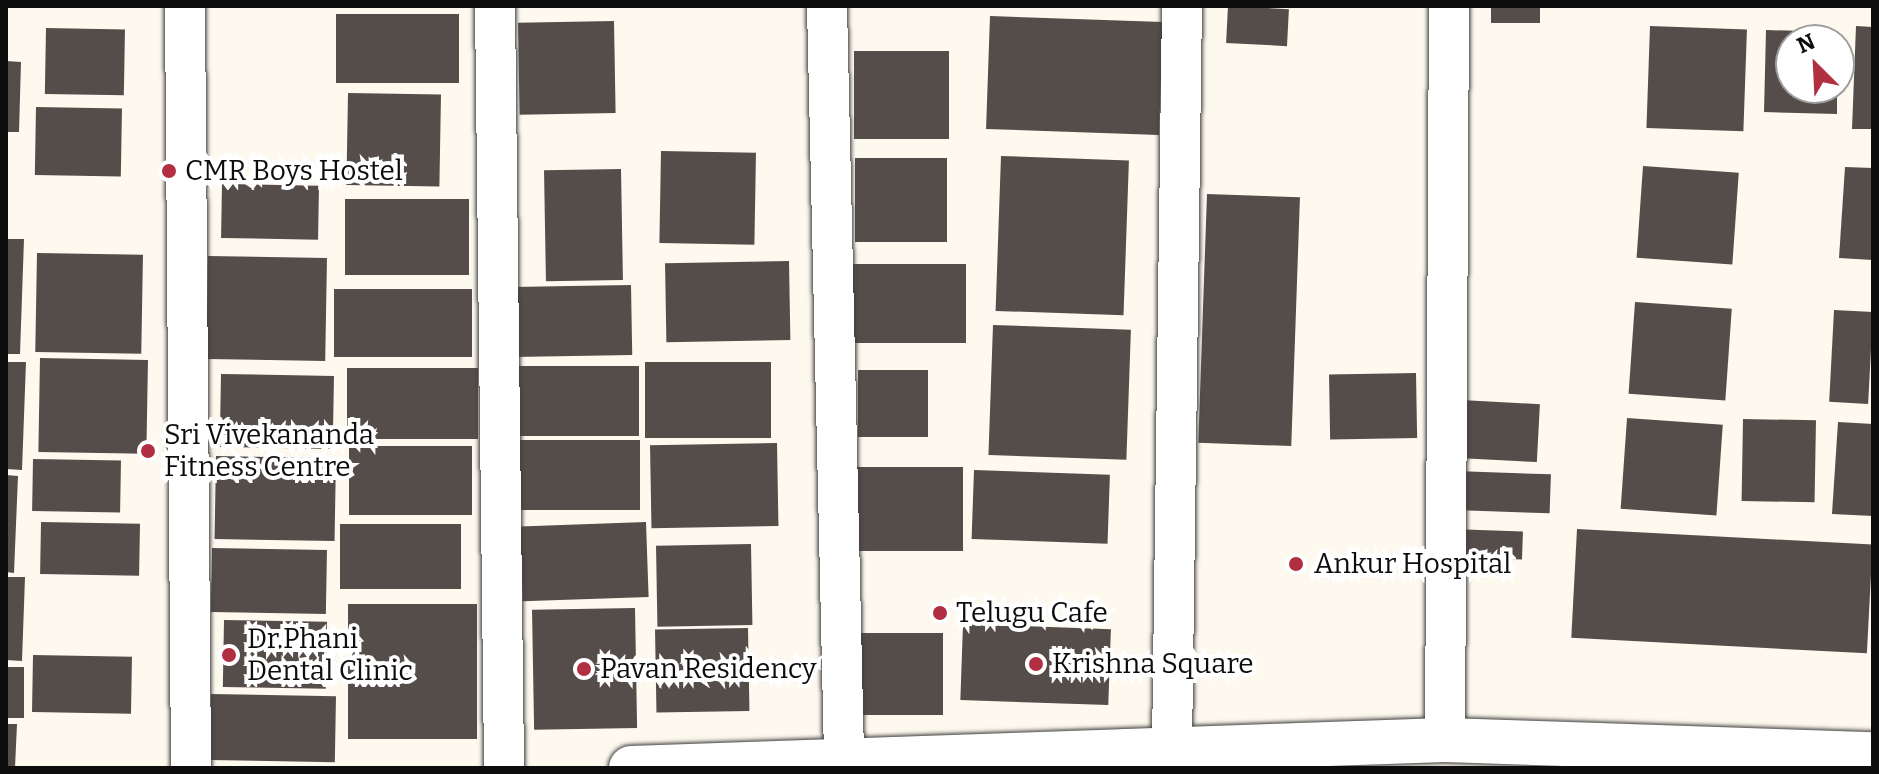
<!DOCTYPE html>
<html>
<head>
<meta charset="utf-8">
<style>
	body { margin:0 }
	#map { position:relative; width:1879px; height:774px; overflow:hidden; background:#fef9ee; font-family:Bitter,serif }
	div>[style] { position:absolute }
	.building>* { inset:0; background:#554d4a; transform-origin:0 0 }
	.roads { filter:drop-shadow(0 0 2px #404040) drop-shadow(0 0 2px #404040) }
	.minor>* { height:40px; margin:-20px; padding:0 20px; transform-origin:20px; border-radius:20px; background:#fff }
	.tertiary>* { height:44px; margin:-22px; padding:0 22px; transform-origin:22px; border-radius:22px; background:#fff }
	.dots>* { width:22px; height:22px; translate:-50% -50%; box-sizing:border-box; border:4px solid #fff; border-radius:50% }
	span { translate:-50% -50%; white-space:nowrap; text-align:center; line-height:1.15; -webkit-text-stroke:8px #fff; paint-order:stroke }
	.poi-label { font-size:28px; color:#0d0d0d }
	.left { translate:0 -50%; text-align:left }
	.frame { position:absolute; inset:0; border:8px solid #0d0d0d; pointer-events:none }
	.north { position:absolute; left:1775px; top:24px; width:80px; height:80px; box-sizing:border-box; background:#fff; border:2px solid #9e9e9e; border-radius:50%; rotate:336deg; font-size:22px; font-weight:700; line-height:32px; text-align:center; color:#0d0d0d }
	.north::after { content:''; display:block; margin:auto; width:28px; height:36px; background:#b22f42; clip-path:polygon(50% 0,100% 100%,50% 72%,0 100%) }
</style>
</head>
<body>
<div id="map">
	<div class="building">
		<i style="left:1228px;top:6px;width:61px;height:37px;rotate:3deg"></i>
		<i style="left:1491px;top:6px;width:49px;height:17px"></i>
		<i style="left:336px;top:14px;width:123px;height:69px"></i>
		<i style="left:990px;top:16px;width:173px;height:113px;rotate:2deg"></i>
		<i style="left:614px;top:21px;width:92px;height:96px;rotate:89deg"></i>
		<i style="left:1650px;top:26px;width:97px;height:102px;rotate:2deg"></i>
		<i style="clip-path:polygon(1856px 26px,1873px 27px,1873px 129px,1852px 129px)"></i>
		<i style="left:46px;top:28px;width:79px;height:66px;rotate:1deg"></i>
		<i style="clip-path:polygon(1766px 30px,1839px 32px,1839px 40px,1791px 40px,1791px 88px,1837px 88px,1837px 114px,1764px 112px)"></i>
		<i style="left:854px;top:51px;width:95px;height:88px"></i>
		<i style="clip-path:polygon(6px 61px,21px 62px,19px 132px,6px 132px)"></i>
		<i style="left:348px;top:93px;width:93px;height:92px;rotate:1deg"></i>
		<i style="left:36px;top:107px;width:86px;height:68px;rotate:1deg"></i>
		<i style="left:661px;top:151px;width:95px;height:92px;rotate:1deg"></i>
		<i style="left:1001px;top:156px;width:128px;height:155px;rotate:2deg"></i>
		<i style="left:855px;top:158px;width:92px;height:84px"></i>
		<i style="left:1643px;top:166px;width:96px;height:92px;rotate:4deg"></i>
		<i style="clip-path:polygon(1845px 167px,1873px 168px,1873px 260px,1839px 258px)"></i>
		<i style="left:621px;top:169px;width:111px;height:77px;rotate:89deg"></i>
		<i style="left:222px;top:184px;width:97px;height:54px;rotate:1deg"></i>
		<i style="left:1207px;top:194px;width:93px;height:249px;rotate:2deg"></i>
		<i style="left:345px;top:199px;width:124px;height:76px"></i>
		<i style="clip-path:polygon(6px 239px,24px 239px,20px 354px,6px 354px)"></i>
		<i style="left:37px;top:253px;width:106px;height:99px;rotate:1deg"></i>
		<i style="left:208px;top:256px;width:119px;height:103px;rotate:1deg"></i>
		<i style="left:789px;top:261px;width:79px;height:124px;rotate:89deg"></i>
		<i style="left:846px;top:264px;width:120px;height:79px"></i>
		<i style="left:631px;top:285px;width:70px;height:119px;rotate:89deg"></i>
		<i style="left:334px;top:289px;width:138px;height:68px"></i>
		<i style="left:1635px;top:302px;width:97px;height:92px;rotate:4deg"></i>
		<i style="left:1834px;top:310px;width:39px;height:92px;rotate:3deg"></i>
		<i style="left:993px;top:325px;width:138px;height:130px;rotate:2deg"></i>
		<i style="left:40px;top:358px;width:108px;height:94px;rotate:1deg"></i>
		<i style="clip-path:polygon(6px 362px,26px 362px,22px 470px,6px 469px)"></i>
		<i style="left:771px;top:362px;width:76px;height:126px;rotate:90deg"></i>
		<i style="left:639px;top:366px;width:70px;height:127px;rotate:90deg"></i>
		<i style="left:347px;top:368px;width:131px;height:71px"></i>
		<i style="left:928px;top:370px;width:67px;height:70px;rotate:90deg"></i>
		<i style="left:1416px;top:373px;width:65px;height:87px;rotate:89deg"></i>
		<i style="left:221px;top:374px;width:113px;height:73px;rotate:1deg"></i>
		<i style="left:1461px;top:400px;width:79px;height:58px;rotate:3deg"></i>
		<i style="left:1627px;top:418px;width:96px;height:91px;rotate:4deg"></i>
		<i style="left:1743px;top:419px;width:73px;height:82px;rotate:1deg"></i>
		<i style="clip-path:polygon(1838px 422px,1873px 424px,1873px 516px,1832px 514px)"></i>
		<i style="left:640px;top:440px;width:70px;height:121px;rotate:90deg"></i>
		<i style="left:777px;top:443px;width:83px;height:127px;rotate:89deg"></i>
		<i style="left:349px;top:446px;width:123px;height:69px"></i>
		<i style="left:216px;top:456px;width:120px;height:83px;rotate:1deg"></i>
		<i style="left:33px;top:459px;width:88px;height:52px;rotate:1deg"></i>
		<i style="left:849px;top:467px;width:114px;height:84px"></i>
		<i style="left:974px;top:470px;width:136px;height:69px;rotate:2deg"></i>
		<i style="left:1455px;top:471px;width:96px;height:39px;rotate:2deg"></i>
		<i style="clip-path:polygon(6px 475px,18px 476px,14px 573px,6px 572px)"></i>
		<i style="left:41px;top:522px;width:99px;height:52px;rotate:1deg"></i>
		<i style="left:646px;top:522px;width:75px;height:126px;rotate:88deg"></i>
		<i style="left:340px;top:524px;width:121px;height:65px"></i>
		<i style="left:1451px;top:529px;width:72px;height:28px;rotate:2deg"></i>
		<i style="left:1577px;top:529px;width:296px;height:109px;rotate:3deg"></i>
		<i style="left:751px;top:544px;width:81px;height:95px;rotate:89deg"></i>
		<i style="left:212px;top:548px;width:115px;height:64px;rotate:1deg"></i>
		<i style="clip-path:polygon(6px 577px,25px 577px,22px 661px,6px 660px)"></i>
		<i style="left:348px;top:604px;width:129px;height:135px"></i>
		<i style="left:635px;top:608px;width:120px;height:103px;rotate:89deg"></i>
		<i style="left:224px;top:620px;width:103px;height:67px;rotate:1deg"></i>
		<i style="left:963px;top:624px;width:148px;height:76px;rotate:2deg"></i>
		<i style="left:748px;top:628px;width:83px;height:93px;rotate:89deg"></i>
		<i style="left:943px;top:633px;width:82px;height:92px;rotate:90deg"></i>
		<i style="left:33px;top:655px;width:99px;height:57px;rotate:1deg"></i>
		<i style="left:6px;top:667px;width:18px;height:51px"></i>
		<i style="left:211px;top:694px;width:125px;height:66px;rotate:1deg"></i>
		<i style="clip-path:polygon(6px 724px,17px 724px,15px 768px,6px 768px)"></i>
	</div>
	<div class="roads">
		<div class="minor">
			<i style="left:185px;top:6px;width:762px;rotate:89.55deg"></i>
			<i style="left:495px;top:6px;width:762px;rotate:89.32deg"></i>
			<i style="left:827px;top:6px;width:751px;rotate:88.7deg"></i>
			<i style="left:1445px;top:740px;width:734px;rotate:-89.69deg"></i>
			<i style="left:1172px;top:747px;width:741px;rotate:-89.23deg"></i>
		</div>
		<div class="tertiary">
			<i style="left:631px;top:768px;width:814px;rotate:-1.97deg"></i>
			<i style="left:1445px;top:740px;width:428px;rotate:1.9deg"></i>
		</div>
	</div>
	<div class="dots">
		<i style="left:169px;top:171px;background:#b22f42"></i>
		<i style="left:148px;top:451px;background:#b22f42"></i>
		<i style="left:1296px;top:564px;background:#b22f42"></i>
		<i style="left:940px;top:613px;background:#b22f42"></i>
		<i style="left:229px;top:655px;background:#b22f42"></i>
		<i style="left:1036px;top:664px;background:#b22f42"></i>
		<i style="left:584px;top:669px;background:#b22f42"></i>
	</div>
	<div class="poi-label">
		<span class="left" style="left:185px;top:171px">CMR Boys Hostel</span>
		<span class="left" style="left:164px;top:451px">Sri Vivekananda<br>Fitness Centre</span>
		<span class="left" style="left:1314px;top:564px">Ankur Hospital</span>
		<span class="left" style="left:956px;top:613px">Telugu Cafe</span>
		<span class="left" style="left:247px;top:655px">Dr.Phani<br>Dental Clinic</span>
		<span class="left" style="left:1052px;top:664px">Krishna Square</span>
		<span class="left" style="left:600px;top:669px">Pavan Residency</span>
	</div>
	<div class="frame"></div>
	<div class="north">N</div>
</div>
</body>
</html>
